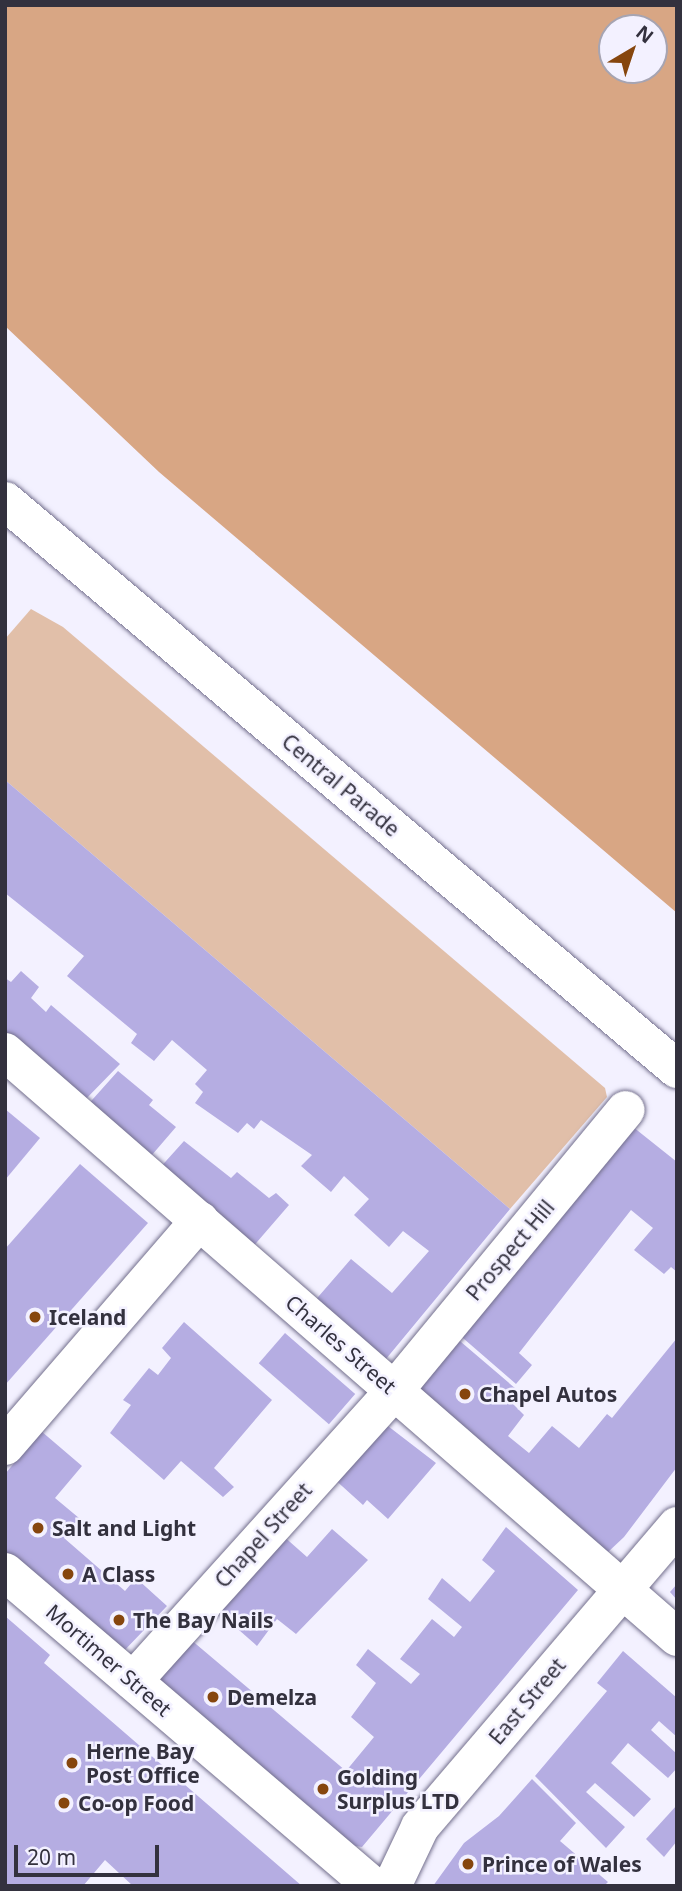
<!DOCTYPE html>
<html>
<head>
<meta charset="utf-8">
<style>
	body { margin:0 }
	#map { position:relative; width:682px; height:1891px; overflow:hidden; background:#f3f1ff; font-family:"Noto Sans",sans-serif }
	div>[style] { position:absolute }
	.green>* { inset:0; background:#e1bfa9 }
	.water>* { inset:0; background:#d8a684 }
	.building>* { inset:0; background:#b5ade2; transform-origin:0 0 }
	.roads { filter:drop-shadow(0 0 2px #736f8d) drop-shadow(0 0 2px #736f8d) }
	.street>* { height:38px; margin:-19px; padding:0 19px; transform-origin:19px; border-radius:19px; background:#fff }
	.secondary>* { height:38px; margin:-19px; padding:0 19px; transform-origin:19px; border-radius:19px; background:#fff }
	.dots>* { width:19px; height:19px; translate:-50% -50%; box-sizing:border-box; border:4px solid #f3f1ff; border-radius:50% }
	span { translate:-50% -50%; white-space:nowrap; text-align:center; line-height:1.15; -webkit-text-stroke:5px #f3f1ff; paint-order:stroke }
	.street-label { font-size:21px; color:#33313e }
	.poi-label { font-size:21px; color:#33313e; font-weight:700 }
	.left { translate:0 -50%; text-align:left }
	.frame { position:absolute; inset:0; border:7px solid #33313e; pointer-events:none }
	.north { position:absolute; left:598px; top:14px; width:70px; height:70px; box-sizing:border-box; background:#f3f1ff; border:2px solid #a6a4b2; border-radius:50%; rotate:39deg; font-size:19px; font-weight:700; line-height:28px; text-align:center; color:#33313e }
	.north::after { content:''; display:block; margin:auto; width:24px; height:32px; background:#86460e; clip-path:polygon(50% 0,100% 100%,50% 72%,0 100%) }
	.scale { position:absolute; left:14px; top:1845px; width:145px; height:32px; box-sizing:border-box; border:4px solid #33313e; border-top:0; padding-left:9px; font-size:21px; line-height:24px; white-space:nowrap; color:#33313e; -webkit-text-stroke:5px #f3f1ff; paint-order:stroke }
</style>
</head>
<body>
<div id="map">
	<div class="green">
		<i style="clip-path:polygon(31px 609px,63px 627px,605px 1088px,607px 1097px,510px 1209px,5px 780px,5px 639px)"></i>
	</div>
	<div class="water">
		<i style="clip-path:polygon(evenodd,5px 5px,677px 5px,677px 913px,159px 472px,5px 326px,5px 5px,612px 28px,654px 28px,654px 70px,612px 70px,612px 28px)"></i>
	</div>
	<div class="building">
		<i style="clip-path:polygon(5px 780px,510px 1209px,381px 1365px,312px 1304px,351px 1259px,392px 1293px,429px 1251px,403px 1231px,389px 1247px,354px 1215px,369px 1199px,344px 1176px,331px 1192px,301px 1166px,312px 1155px,261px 1120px,254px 1129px,247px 1123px,238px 1133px,195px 1103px,203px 1092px,195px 1084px,207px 1070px,172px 1040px,154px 1061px,131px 1043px,137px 1034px,67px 976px,84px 956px,5px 893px)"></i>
		<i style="clip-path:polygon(21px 971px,39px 987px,31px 998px,46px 1012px,51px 1005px,120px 1064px,82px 1103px,5px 1041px,5px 978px,11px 982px)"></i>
		<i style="clip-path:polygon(118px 1071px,153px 1100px,149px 1105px,176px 1127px,145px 1163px,84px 1109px)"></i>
		<i style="clip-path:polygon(5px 1109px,40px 1138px,5px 1180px)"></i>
		<i style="clip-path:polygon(623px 1119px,677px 1162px,677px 1272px,671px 1267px,664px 1274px,634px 1250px,653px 1228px,631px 1210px,519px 1353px,532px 1365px,516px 1384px,456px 1332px)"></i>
		<i style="clip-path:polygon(184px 1141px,231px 1178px,237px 1172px,269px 1198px,276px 1193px,289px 1205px,251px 1249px,157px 1171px)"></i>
		<i style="clip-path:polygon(80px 1164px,148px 1223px,5px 1385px,5px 1249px)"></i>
		<i style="clip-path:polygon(184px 1322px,272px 1400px,214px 1468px,234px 1487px,223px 1497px,181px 1461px,164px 1480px,110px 1433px,131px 1405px,123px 1400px,149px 1368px,158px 1375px,171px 1358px,162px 1348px)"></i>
		<i style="left:285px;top:1333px;width:93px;height:40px;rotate:41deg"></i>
		<i style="clip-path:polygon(454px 1336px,516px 1389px,508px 1399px,524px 1415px,508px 1436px,529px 1453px,552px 1426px,579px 1448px,607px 1414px,612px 1418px,677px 1338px,677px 1467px,624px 1537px,607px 1553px,410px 1387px)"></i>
		<i style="clip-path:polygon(384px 1423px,436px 1463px,388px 1519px,367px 1500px,363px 1505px,332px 1477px)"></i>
		<i style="clip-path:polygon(41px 1431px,82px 1466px,55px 1498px,79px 1518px,64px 1538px,125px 1591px,136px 1578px,167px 1606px,121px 1654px,5px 1553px,5px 1474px)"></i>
		<i style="clip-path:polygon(506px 1527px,578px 1590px,362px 1847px,344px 1844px,151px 1683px,190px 1639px,346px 1771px,374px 1737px,351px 1717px,376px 1683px,356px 1665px,368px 1649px,411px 1684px,420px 1674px,400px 1659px,432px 1619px,454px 1637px,462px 1627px,428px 1599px,442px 1578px,470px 1602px,495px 1571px,482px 1560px)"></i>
		<i style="clip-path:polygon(332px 1529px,368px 1560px,296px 1634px,277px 1619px,257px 1646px,214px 1608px,281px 1534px,307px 1557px)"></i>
		<i style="clip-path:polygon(677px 1584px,677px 1600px,670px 1592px)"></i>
		<i style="clip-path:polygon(5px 1616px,50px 1655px,44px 1663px,302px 1886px,133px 1886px,105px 1860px,83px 1886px,5px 1886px)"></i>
		<i style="clip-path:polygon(623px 1651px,677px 1698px,677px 1737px,659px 1721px,651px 1730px,677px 1754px,677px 1768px,668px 1778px,628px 1743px,611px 1763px,651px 1799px,634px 1817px,595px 1783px,586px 1792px,625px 1827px,606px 1848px,535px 1776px,607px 1691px,597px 1683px)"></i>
		<i style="clip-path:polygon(532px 1779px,576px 1823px,560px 1841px,608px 1882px,604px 1886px,433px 1886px,464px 1843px,499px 1816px)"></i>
		<i style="clip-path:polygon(677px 1805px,677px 1841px,664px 1857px,646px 1839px)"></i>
	</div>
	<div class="roads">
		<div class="street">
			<i style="left:5px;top:1052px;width:891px;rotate:41.04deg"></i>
			<i style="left:5px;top:1446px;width:298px;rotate:-49.2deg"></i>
			<i style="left:5px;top:1572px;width:483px;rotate:40.5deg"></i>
			<i style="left:133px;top:1681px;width:390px;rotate:-48deg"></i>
			<i style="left:394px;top:1391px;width:364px;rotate:-50.5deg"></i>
			<i style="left:392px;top:1886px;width:65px;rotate:-64.6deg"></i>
			<i style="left:420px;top:1827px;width:396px;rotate:-49.5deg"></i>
		</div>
		<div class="secondary">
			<i style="left:5px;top:501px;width:880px;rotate:40.21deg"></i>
		</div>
	</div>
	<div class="dots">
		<i style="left:35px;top:1317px;background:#86460e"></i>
		<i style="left:465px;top:1394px;background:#86460e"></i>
		<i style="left:38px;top:1528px;background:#86460e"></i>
		<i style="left:68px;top:1574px;background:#86460e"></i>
		<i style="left:119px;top:1620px;background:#86460e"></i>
		<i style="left:213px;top:1697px;background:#86460e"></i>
		<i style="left:72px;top:1763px;background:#86460e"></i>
		<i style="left:323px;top:1789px;background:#86460e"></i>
		<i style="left:64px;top:1803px;background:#86460e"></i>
		<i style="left:468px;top:1864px;background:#86460e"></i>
	</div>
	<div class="street-label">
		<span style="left:341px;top:785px;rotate:40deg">Central Parade</span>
		<span style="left:510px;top:1250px;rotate:-50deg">Prospect Hill</span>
		<span style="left:341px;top:1344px;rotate:41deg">Charles Street</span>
		<span style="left:263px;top:1535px;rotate:-48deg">Chapel Street</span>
		<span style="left:109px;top:1660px;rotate:41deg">Mortimer Street</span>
		<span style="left:527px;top:1701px;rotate:-50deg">East Street</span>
	</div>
	<div class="poi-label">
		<span class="left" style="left:49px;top:1317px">Iceland</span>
		<span class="left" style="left:479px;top:1394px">Chapel Autos</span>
		<span class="left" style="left:52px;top:1528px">Salt and Light</span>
		<span class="left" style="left:82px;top:1574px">A Class</span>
		<span class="left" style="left:133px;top:1620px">The Bay Nails</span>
		<span class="left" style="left:227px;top:1697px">Demelza</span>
		<span class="left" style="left:86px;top:1763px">Herne Bay<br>Post Office</span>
		<span class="left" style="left:337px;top:1789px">Golding<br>Surplus LTD</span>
		<span class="left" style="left:78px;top:1803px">Co-op Food</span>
		<span class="left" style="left:482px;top:1864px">Prince of Wales</span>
	</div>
	<div class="frame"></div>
	<div class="north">N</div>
	<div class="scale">20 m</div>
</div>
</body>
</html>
